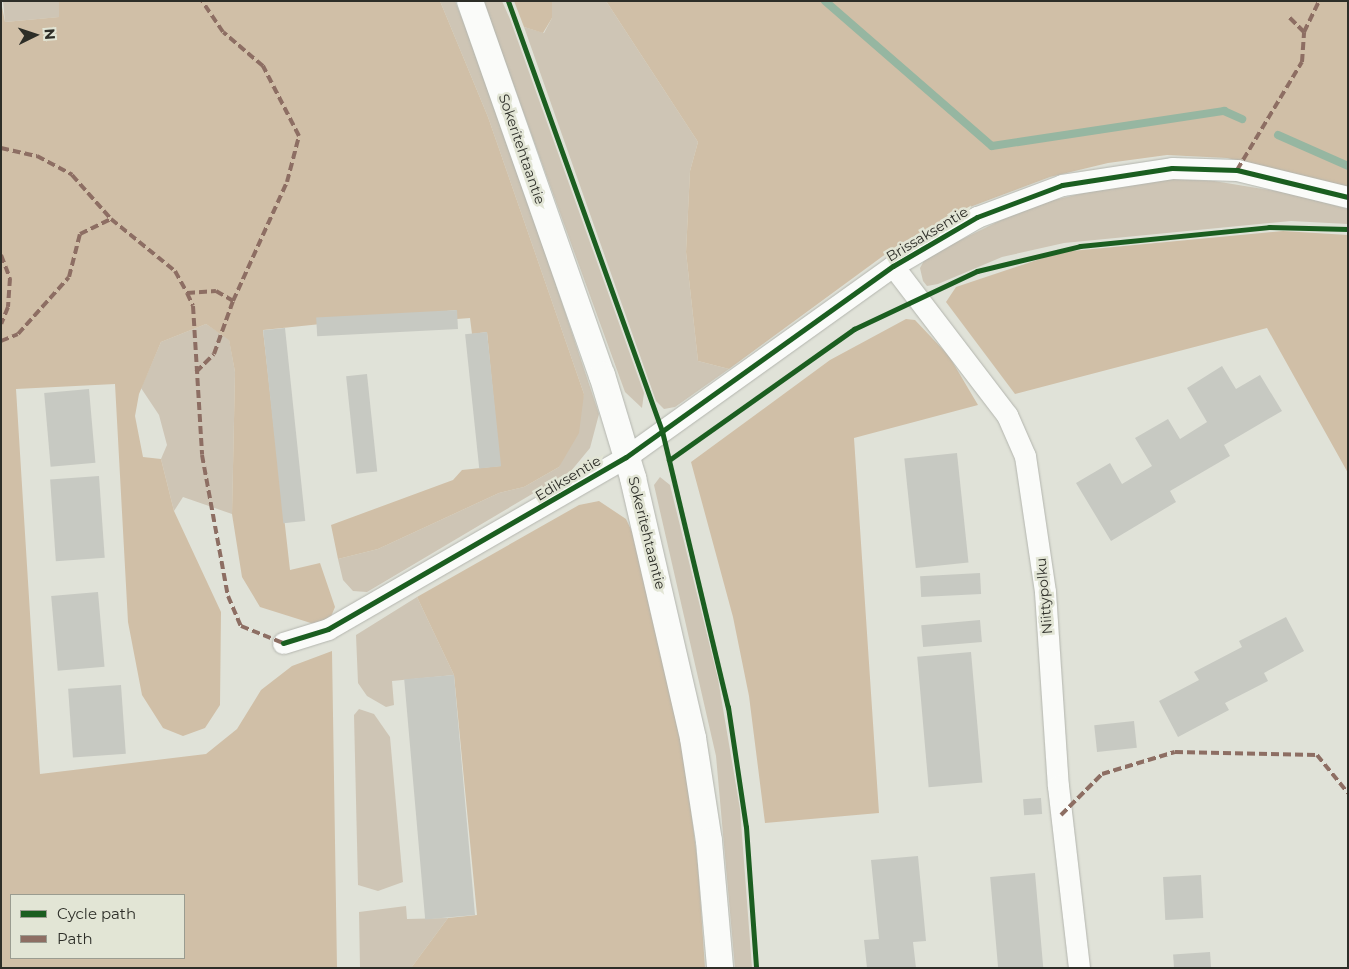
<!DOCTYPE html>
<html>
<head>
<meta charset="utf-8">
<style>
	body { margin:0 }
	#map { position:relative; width:1349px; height:969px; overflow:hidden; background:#e0e2d8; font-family:Montserrat,sans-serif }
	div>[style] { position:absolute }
	.green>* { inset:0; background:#cec5b5 }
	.forest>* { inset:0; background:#d0bfa7 }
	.stream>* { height:8px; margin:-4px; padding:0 4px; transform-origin:4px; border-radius:4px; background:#96b6a1 }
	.building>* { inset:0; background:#c7c9c2; transform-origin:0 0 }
	.roads { filter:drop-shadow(0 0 1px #b3b5ae) drop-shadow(0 0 1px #b3b5ae) }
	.minor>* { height:21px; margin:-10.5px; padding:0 10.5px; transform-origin:10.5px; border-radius:10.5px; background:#fafbf9 }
	.tertiary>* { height:26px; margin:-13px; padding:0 13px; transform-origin:13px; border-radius:13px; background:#fafbf9 }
	.quiet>* { height:4px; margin-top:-2px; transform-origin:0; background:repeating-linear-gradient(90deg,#8d6e63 0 8px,transparent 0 12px) }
	.cycleway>* { height:5px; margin:-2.5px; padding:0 2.5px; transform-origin:2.5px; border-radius:2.5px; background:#1b5e20 }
	span { translate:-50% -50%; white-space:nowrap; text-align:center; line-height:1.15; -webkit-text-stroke:5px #e2e5d5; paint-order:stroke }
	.street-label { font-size:14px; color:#2d2e28 }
	.frame { position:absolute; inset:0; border:2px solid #2d2e28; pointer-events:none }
	.legend { position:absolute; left:10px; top:894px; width:175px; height:65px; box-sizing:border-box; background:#e2e5d5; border:1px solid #9a9c90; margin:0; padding:6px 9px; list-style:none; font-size:15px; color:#2d2e28 }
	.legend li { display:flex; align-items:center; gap:10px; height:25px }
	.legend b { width:25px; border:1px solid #9a9c90 }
	.north { position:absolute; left:10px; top:10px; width:50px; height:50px; -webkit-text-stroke:4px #e2e5d5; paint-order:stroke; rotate:86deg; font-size:14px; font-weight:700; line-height:20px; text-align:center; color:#2d2e28 }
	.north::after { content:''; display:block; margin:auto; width:18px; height:22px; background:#2d2e28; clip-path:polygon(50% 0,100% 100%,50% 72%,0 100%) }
</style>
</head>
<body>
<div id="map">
	<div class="green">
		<i style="clip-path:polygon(3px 1px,59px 1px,60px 17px,5px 22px)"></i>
		<i style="clip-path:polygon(440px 1px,455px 1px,498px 110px,599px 414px,590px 448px,571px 471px,367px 592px,353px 591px,343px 580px,338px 559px,378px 549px,499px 493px,524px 487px,559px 467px,584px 394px,488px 117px)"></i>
		<i style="clip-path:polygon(483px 1px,502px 1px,510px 19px,644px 393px,642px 408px,625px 392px)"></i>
		<i style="clip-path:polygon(552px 1px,606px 1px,698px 142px,690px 171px,686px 252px,698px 361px,729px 369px,675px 407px,664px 409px,656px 401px,524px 27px,544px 33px,552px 18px)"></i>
		<i style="clip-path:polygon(1171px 179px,1214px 181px,1288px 193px,1348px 209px,1348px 224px,1291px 221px,1064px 243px,1002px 257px,938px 284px,927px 286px,923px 281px,920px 268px,926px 257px,1032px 205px,1132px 182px)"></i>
		<i style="clip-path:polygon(206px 324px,229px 339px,235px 372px,232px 514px,183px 497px,174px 511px,161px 459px,167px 445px,159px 415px,141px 388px,161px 342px)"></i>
		<i style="clip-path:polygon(660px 477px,670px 485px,718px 679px,740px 809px,752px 968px,735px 968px,716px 756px,654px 485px)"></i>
		<i style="clip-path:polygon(417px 597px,454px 675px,392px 681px,394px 705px,386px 707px,367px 696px,358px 683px,356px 635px)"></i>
		<i style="clip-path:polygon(359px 709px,374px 714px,390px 737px,403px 882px,378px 891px,358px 885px,354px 715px)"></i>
		<i style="clip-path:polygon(406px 906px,407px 919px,448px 918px,411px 968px,360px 968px,359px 912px)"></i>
	</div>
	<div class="forest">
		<i style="clip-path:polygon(evenodd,1px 1px,5px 22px,59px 17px,59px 1px,440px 1px,488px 117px,584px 394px,579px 433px,559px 467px,524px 487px,499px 493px,378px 549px,338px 559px,331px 525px,453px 480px,462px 470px,500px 466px,487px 332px,472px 334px,470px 318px,457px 319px,456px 310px,263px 330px,290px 570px,320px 563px,335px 607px,330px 619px,314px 624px,260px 607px,242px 577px,232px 514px,235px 372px,229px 340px,206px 324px,161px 342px,139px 394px,135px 416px,143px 457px,161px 459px,174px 511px,221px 612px,220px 705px,205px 728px,183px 736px,163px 728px,142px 695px,128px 622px,115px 384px,16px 389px,40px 774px,206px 754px,237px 729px,261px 690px,292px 666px,332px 651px,337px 968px,1px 968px,1px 1px,11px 895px,184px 895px,184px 958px,11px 958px,11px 895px)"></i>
		<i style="clip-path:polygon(514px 1px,552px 1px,552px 18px,543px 33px,524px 27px)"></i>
		<i style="clip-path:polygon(606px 1px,1348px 1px,1348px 187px,1227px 158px,1167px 155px,1108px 163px,1050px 177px,962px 210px,898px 245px,729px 369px,698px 361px,686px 252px,690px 171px,698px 142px)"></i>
		<i style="clip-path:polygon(1283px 231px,1348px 235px,1348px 473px,1267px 328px,1015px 394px,946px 302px,956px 287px,1061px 252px)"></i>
		<i style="clip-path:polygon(906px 319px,915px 320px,949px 356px,978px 405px,854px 438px,879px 813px,765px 823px,749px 696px,733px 617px,691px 462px,830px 360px)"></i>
		<i style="clip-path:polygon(599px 501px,626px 519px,638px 544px,682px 741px,698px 865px,705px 968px,411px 968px,448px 918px,477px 915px,454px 675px,417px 597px,579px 505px)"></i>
	</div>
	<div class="stream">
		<i style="left:825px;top:1px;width:221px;rotate:41deg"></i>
		<i style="left:992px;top:146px;width:235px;rotate:-8.6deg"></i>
		<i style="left:1224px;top:111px;width:20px;rotate:24deg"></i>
		<i style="left:1278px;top:135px;width:77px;rotate:23.9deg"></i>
	</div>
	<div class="building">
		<i style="left:457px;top:310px;width:19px;height:141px;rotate:87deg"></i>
		<i style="left:285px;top:328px;width:194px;height:22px;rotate:84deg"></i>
		<i style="left:487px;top:332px;width:135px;height:22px;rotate:84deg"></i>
		<i style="clip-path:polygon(1222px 366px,1236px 389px,1260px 375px,1282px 411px,1224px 445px,1230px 456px,1170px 491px,1176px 502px,1111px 541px,1076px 483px,1110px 463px,1122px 484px,1152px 466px,1135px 438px,1168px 419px,1180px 439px,1207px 422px,1187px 388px)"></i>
		<i style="left:367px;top:374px;width:98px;height:21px;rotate:84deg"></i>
		<i style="left:89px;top:389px;width:74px;height:45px;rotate:85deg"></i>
		<i style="left:957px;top:453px;width:110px;height:53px;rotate:84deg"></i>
		<i style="left:99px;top:476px;width:82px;height:49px;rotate:86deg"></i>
		<i style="left:980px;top:573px;width:21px;height:60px;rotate:87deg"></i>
		<i style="left:98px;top:592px;width:75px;height:47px;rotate:85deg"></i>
		<i style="clip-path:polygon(1286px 617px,1304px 651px,1264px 673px,1268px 681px,1225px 703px,1229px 710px,1178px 737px,1159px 701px,1199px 680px,1194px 672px,1242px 647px,1239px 641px)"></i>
		<i style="left:980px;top:620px;width:22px;height:59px;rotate:85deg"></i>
		<i style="left:971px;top:652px;width:131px;height:54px;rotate:85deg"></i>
		<i style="left:454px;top:675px;width:241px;height:50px;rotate:85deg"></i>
		<i style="left:121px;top:685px;width:69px;height:53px;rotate:86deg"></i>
		<i style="left:1134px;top:721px;width:27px;height:40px;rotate:84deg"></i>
		<i style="left:1041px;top:798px;width:16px;height:18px;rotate:86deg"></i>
		<i style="clip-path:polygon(918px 856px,926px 941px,913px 942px,916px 968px,867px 968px,864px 940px,879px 939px,871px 860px)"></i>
		<i style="left:1035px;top:873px;width:95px;height:45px;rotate:85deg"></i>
		<i style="left:1201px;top:875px;width:43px;height:38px;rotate:87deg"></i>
		<i style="left:1210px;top:952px;width:16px;height:37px;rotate:86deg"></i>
	</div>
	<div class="roads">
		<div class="minor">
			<i style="left:893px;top:266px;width:188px;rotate:52.6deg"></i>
			<i style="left:1007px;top:415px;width:45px;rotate:66.3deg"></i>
			<i style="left:1025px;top:456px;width:137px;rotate:81.6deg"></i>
			<i style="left:1045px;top:592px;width:194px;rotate:86.2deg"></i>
			<i style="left:1058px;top:786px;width:183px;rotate:83.4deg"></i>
			<i style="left:283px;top:643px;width:47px;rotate:-17.3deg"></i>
			<i style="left:328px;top:629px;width:344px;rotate:-30deg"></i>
			<i style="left:626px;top:457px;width:328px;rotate:-35.6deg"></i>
			<i style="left:893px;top:266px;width:97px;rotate:-30.3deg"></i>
			<i style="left:977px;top:217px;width:91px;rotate:-20.6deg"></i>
			<i style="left:1062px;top:185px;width:111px;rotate:-8.8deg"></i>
			<i style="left:1172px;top:168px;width:65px;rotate:1.8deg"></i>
			<i style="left:1237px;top:170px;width:114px;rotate:13.7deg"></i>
		</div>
		<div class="tertiary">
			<i style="left:470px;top:1px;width:397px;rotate:70.6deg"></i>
			<i style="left:602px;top:375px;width:108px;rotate:73.2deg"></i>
			<i style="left:633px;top:478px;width:267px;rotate:77deg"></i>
			<i style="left:693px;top:738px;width:104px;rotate:81.2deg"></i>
			<i style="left:709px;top:841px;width:127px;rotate:85deg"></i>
		</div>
	</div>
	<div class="quiet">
		<i style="left:1304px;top:32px;width:34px;rotate:-64deg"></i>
		<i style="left:1px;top:148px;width:37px;rotate:13deg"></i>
		<i style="left:37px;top:156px;width:40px;rotate:28deg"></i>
		<i style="left:72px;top:175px;width:59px;rotate:48.4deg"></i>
		<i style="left:111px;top:219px;width:82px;rotate:39.1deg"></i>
		<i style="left:175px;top:271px;width:25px;rotate:61deg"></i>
		<i style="left:187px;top:293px;width:14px;rotate:65deg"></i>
		<i style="left:193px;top:306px;width:149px;rotate:86.5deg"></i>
		<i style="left:202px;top:455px;width:143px;rotate:79.6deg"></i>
		<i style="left:228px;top:596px;width:33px;rotate:67deg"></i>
		<i style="left:241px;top:626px;width:45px;rotate:22deg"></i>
		<i style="left:1237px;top:170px;width:126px;rotate:-59deg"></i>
		<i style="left:1302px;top:62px;width:30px;rotate:-86deg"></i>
		<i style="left:1304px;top:32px;width:23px;rotate:-135deg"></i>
		<i style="left:1px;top:255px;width:25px;rotate:69deg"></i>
		<i style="left:10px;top:278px;width:29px;rotate:94deg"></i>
		<i style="left:8px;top:307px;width:18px;rotate:112deg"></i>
		<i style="left:187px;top:293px;width:29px;rotate:-4deg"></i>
		<i style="left:216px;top:291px;width:20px;rotate:30deg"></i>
		<i style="left:233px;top:301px;width:131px;rotate:-65.6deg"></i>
		<i style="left:287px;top:182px;width:48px;rotate:-75.4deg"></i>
		<i style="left:299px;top:136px;width:79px;rotate:-117.2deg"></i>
		<i style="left:263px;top:66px;width:52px;rotate:-139.6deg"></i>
		<i style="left:223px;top:32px;width:37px;rotate:-124deg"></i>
		<i style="left:1px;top:341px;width:18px;rotate:-22deg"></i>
		<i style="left:18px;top:334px;width:76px;rotate:-48.2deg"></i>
		<i style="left:69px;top:277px;width:44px;rotate:-75.7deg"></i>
		<i style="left:80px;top:234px;width:34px;rotate:-26deg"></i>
		<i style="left:196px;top:372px;width:25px;rotate:-45deg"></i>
		<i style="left:214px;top:354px;width:56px;rotate:-70.3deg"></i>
		<i style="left:1061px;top:815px;width:58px;rotate:-45deg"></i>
		<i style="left:1102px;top:774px;width:76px;rotate:-16.8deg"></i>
		<i style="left:1175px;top:752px;width:142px;rotate:1.2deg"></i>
		<i style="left:1317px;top:755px;width:49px;rotate:50.8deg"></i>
	</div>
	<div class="cycleway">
		<i style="left:508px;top:1px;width:457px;rotate:70.3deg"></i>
		<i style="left:662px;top:431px;width:284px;rotate:76.6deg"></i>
		<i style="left:728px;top:707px;width:121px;rotate:81.5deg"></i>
		<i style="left:746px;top:827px;width:141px;rotate:85.9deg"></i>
		<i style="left:669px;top:460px;width:227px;rotate:-35.3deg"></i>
		<i style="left:854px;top:329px;width:136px;rotate:-25.2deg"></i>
		<i style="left:977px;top:271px;width:106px;rotate:-13.6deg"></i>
		<i style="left:1080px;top:246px;width:190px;rotate:-5.7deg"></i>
		<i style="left:1269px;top:227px;width:79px;rotate:1.5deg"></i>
		<i style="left:283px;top:643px;width:47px;rotate:-17.3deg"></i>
		<i style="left:328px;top:629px;width:344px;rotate:-30deg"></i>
		<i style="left:626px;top:457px;width:328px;rotate:-35.6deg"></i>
		<i style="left:893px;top:266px;width:97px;rotate:-30.3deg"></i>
		<i style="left:977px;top:217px;width:91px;rotate:-20.6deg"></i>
		<i style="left:1062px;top:185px;width:111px;rotate:-8.8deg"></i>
		<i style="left:1172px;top:168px;width:65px;rotate:1.8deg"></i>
		<i style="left:1237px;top:170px;width:114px;rotate:13.7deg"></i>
	</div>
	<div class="street-label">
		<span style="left:522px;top:149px;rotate:71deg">Sokeritehtaantie</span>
		<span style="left:927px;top:234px;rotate:-31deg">Brissaksentie</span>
		<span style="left:568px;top:478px;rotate:-31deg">Ediksentie</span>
		<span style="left:647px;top:533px;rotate:76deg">Sokeritehtaantie</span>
		<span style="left:1044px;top:596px;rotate:-95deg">Niittypolku</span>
	</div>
	<div class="frame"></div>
	<ul class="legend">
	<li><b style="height:6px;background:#1b5e20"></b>Cycle path</li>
	<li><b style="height:6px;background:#8d6e63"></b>Path</li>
	</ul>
	<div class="north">N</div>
</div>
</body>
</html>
